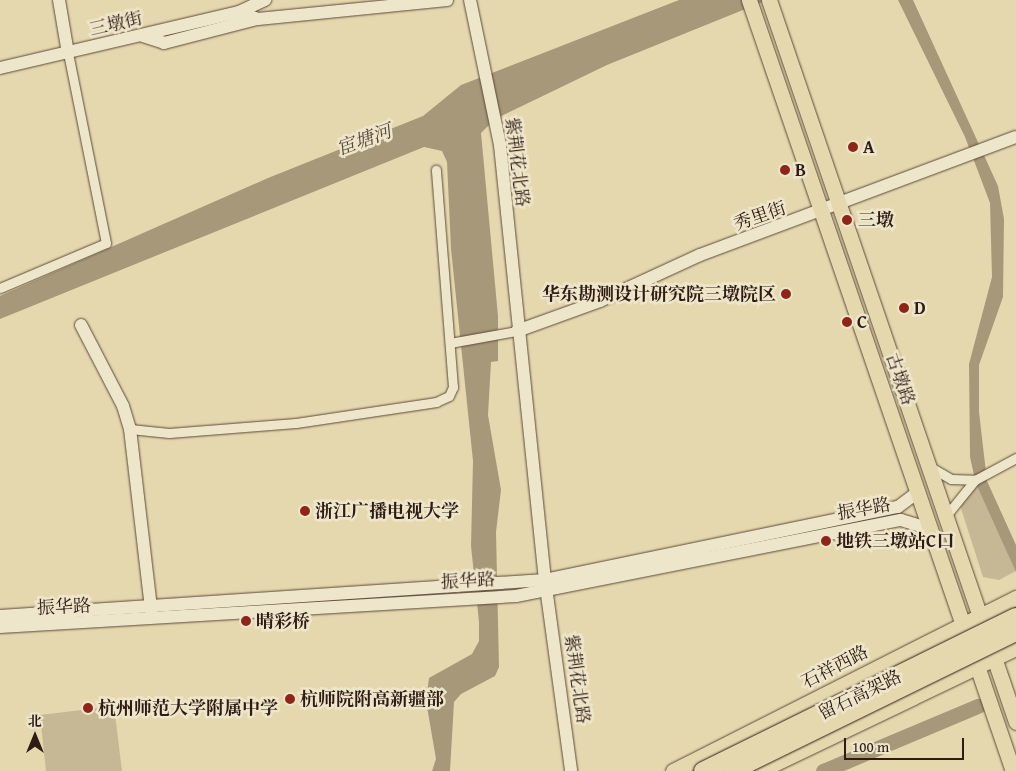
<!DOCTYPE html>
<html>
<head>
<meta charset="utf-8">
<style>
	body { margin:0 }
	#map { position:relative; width:1016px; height:771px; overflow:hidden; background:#e5d8ae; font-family:"Gentium Book Plus","Noto Serif SC",serif }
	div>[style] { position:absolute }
	.green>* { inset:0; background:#c6b894 }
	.water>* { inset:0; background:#a7987a }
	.river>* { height:15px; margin:-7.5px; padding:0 7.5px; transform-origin:7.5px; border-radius:7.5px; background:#a7987a }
	.roads { filter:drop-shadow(0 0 1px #5c4a3a) drop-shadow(0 0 1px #5c4a3a) }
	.street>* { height:9px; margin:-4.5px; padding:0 4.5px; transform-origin:4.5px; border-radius:4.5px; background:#eee6ca }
	.secondary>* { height:12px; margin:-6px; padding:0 6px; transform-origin:6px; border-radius:6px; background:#eee6ca }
	.primary>* { height:15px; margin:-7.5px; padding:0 7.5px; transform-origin:7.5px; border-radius:7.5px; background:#e5d8ae }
	.bridges { filter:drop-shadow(0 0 1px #2e1b14) drop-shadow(0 0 1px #2e1b14) }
	.highway-bridge>* { height:18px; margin:-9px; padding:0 9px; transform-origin:9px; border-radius:9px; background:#e5d8ae }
	.dots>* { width:14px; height:14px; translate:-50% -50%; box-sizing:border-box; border:2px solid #eee6ca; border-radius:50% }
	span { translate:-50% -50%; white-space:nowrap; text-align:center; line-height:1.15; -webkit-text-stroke:5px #eee6ca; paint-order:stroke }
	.street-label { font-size:18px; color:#2e1b14 }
	.poi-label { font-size:18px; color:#2e1b14; font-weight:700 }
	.left { translate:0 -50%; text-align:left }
	.right { translate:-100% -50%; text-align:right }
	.water-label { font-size:19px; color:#584738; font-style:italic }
	.north { position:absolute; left:10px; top:711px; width:50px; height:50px; -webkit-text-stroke:4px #eee6ca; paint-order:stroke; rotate:0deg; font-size:14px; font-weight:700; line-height:20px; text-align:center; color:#2e1b14 }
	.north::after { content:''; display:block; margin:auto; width:18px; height:22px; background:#2e1b14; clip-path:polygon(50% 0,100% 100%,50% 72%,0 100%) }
	.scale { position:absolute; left:844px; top:738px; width:120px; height:22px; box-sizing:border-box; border:2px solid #2e1b14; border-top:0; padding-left:6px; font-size:15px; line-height:18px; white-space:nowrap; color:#2e1b14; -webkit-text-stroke:4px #eee6ca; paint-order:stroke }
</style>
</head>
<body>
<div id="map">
	<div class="green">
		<i style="clip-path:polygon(976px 484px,1016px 571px,999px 580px,983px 577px,959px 502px)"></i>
		<i style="clip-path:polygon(114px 706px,122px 771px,46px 771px,40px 715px)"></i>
	</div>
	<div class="water">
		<i style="clip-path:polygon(679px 0,768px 0,607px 65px,495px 119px,481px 133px,498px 316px,498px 361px,491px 362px,488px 415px,501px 490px,496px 532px,499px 667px,495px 676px,461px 694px,454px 702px,450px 771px,432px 771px,436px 759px,426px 701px,429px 678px,472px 654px,479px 641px,479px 622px,471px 546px,473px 461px,451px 249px,447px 162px,442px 151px,424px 147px,0 319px,0 296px,268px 178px,423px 116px,461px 85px)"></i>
		<i style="clip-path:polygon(898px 0,913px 0,998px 186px,1004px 219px,1003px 297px,979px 365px,979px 412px,987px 481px,1016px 545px,1016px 572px,976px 484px,970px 457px,969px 364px,992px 277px,990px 203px,965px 137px)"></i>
	</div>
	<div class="river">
		<i style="left:823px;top:771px;width:168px;rotate:-22.8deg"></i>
	</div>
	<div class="roads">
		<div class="street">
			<i style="left:0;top:288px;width:115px;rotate:-23deg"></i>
			<i style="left:106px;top:243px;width:194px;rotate:-101.3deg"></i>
			<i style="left:450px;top:343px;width:68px;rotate:-10.2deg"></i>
			<i style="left:130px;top:429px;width:39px;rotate:6deg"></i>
			<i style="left:169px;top:433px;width:127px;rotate:-4.5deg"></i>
			<i style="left:296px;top:423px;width:142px;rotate:-8.5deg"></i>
			<i style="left:436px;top:402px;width:14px;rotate:-25deg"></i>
			<i style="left:449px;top:396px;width:10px;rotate:-66deg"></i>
			<i style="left:453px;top:387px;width:218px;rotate:-94.5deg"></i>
			<i style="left:932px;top:468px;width:22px;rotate:30deg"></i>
			<i style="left:951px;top:479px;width:24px;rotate:2deg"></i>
			<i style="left:945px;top:517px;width:48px;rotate:-51deg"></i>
			<i style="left:975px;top:480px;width:47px;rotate:-28.2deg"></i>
		</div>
		<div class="secondary">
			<i style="left:59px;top:0;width:54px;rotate:80.4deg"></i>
			<i style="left:470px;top:0;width:148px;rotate:78.3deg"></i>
			<i style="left:500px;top:145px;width:437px;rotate:84.1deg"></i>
			<i style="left:545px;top:580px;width:193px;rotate:82.2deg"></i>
			<i style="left:239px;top:12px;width:20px;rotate:20deg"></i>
			<i style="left:258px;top:19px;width:190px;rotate:-5.7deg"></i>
			<i style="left:143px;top:36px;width:22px;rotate:18deg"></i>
			<i style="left:164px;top:43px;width:96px;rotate:-14.5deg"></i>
			<i style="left:0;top:68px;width:245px;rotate:-13.2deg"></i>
			<i style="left:239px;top:12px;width:29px;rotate:-25deg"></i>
			<i style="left:81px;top:325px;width:91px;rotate:62.6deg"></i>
			<i style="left:123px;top:406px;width:24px;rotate:73deg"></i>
			<i style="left:130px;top:429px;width:187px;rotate:83.3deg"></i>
			<i style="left:517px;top:331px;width:88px;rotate:-19.9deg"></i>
			<i style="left:600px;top:301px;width:110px;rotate:-24.7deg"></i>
			<i style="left:700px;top:255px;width:337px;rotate:-20.5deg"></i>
			<i style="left:0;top:616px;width:546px;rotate:-3.78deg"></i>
			<i style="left:545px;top:580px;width:360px;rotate:-11.7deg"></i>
			<i style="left:898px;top:507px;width:26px;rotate:-37deg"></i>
			<i style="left:0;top:627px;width:517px;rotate:-3.44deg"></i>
			<i style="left:516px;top:596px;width:392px;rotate:-11.2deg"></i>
			<i style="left:901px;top:520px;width:30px;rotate:17deg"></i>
		</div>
		<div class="primary">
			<i style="left:749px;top:0;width:815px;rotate:71.1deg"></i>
			<i style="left:769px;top:0;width:763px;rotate:71.11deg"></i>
			<i style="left:673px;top:771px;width:384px;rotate:-26.8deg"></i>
			<i style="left:759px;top:771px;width:285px;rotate:-25.6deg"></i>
		</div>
	</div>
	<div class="bridges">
		<div class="highway-bridge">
			<i style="left:703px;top:771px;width:349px;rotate:-26.2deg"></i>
			<i style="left:732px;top:771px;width:316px;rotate:-26.1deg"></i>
		</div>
	</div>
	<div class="dots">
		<i style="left:853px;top:147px;background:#8f2418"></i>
		<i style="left:785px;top:170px;background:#8f2418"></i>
		<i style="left:847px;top:220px;background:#8f2418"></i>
		<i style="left:786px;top:294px;background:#8f2418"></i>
		<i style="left:904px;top:308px;background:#8f2418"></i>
		<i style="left:847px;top:322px;background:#8f2418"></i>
		<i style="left:305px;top:511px;background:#8f2418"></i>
		<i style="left:826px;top:541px;background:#8f2418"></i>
		<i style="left:246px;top:621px;background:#8f2418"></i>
		<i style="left:290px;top:699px;background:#8f2418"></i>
		<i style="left:88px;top:708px;background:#8f2418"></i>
	</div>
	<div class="street-label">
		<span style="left:116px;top:24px;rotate:-13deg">三墩街</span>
		<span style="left:517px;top:162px;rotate:83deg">紫荆花北路</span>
		<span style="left:760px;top:216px;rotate:-19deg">秀里街</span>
		<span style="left:900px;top:379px;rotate:71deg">古墩路</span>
		<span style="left:864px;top:509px;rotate:-10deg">振华路</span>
		<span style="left:468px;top:581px;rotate:-3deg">振华路</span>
		<span style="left:64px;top:607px;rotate:-3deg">振华路</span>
		<span style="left:835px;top:667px;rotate:-27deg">石祥西路</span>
		<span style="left:577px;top:679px;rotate:82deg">紫荆花北路</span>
		<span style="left:860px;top:695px;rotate:-26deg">留石高架路</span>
	</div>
	<div class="poi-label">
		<span class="left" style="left:863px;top:147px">A</span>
		<span class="left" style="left:795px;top:170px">B</span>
		<span class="left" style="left:858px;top:220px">三墩</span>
		<span class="right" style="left:776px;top:294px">华东勘测设计研究院三墩院区</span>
		<span class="left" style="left:914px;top:308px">D</span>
		<span class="left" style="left:857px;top:322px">C</span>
		<span class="left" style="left:315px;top:511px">浙江广播电视大学</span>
		<span class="left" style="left:836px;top:541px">地铁三墩站C口</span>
		<span class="left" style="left:256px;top:621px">晴彩桥</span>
		<span class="left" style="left:300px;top:699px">杭师院附高新疆部</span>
		<span class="left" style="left:98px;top:708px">杭州师范大学附属中学</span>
	</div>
	<div class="water-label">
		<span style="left:364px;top:140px;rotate:-20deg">宦塘河</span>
	</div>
	<div class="north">北</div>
	<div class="scale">100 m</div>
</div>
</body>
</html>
